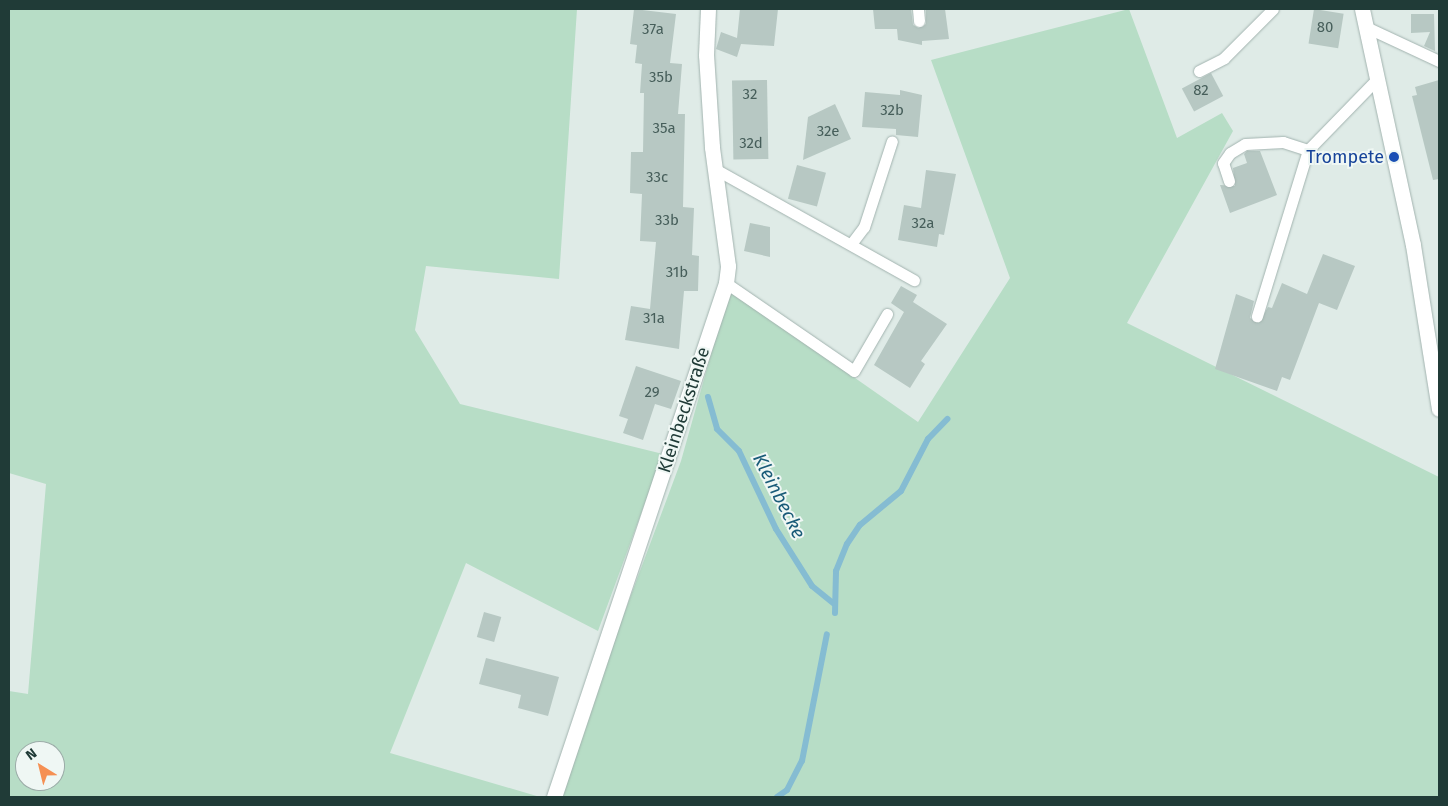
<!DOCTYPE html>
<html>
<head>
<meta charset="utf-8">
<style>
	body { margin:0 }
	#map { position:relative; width:1448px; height:806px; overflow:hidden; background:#dfebe7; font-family:"Fira Sans",sans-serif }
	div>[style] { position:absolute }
	.green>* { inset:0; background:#b7ddc6 }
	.stream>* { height:6px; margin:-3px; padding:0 3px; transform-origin:3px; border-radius:3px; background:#85bcd2 }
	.building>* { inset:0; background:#b7c8c3; transform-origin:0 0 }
	.roads { filter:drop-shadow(0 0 1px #a2b3af) drop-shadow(0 0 1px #a2b3af) }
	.service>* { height:11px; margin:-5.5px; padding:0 5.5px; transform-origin:5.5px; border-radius:5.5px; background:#fff }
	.tertiary>* { height:15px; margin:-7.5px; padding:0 7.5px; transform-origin:7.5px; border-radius:7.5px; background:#fff }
	.secondary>* { height:15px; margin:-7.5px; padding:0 7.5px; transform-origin:7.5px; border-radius:7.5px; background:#fff }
	.dots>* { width:14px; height:14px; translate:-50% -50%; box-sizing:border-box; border:2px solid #eff7f4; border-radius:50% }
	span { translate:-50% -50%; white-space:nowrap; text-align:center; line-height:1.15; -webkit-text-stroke:4px #eff7f4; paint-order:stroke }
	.number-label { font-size:15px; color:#465e5a }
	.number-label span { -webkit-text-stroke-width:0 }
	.transit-label { font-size:18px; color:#164399 }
	.right { translate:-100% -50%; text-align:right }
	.street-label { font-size:18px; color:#203b37 }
	.water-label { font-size:19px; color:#195b78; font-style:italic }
	.frame { position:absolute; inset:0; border:10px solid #203b37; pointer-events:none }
	.north { position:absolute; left:15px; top:741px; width:50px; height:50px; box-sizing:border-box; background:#eff7f4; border:1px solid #9caca8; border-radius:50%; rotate:324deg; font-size:14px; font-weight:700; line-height:20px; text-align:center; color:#203b37 }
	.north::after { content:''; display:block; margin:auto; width:18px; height:22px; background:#f59053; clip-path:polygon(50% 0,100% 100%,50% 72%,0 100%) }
</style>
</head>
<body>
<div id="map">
	<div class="green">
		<i style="clip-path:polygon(evenodd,9px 9px,577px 9px,559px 279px,426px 266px,415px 330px,460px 404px,663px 454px,598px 631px,466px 563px,390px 753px,540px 797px,9px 797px,9px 691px,28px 694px,46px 484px,9px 473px,9px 9px,25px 751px,55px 751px,55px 781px,25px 781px,25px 751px)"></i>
		<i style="clip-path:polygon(1129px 9px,1177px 138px,1222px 113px,1233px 131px,1127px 323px,1439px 477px,1439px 797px,562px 797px,615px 638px,681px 461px,729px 290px,918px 422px,1010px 278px,931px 60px)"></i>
	</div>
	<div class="stream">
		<i style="left:708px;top:397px;width:33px;rotate:74deg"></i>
		<i style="left:717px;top:429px;width:31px;rotate:45deg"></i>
		<i style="left:739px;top:451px;width:86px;rotate:64.6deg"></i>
		<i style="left:776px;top:529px;width:67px;rotate:57.7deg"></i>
		<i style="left:812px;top:586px;width:27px;rotate:39deg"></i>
		<i style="left:835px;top:613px;width:42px;rotate:-88.6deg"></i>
		<i style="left:836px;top:571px;width:29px;rotate:-68deg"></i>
		<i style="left:847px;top:544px;width:23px;rotate:-56deg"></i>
		<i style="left:860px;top:525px;width:53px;rotate:-39.7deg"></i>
		<i style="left:901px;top:491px;width:59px;rotate:-62.6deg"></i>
		<i style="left:928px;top:439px;width:28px;rotate:-46deg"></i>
		<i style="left:777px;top:797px;width:12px;rotate:-35deg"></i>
		<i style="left:787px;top:790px;width:33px;rotate:-63deg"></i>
		<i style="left:802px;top:761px;width:129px;rotate:-78.9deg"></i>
	</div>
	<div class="building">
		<i style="clip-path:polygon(634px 9px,676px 14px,670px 63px,682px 64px,678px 114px,685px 114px,683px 207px,694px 208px,692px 255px,699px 256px,698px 291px,684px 291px,679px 349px,625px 340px,631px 306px,650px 309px,656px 242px,640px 241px,642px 194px,630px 193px,631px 152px,643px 152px,644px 93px,640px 93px,642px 64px,635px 63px,637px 45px,630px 44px)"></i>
		<i style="clip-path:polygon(740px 9px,778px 9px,774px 46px,741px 44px,737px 57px,716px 49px,721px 32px,737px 38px)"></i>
		<i style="clip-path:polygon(873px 9px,911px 9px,913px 25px,919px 28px,926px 24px,926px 9px,945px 9px,949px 39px,922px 41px,922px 45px,898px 40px,897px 29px,875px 29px)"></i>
		<i style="left:1314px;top:9px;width:30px;height:35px;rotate:9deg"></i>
		<i style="clip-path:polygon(1411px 14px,1434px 14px,1435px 51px,1424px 46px,1430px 32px,1411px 33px)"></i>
		<i style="left:1211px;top:73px;width:26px;height:33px;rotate:62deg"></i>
		<i style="left:767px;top:80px;width:79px;height:35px;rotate:89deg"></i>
		<i style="clip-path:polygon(1439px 80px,1439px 179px,1433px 180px,1412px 96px,1417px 95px,1415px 87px)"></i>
		<i style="clip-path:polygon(900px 90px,922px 95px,918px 137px,896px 135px,896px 129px,862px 127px,865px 92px,900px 95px)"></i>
		<i style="clip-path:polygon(835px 104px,851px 139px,803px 160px,808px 117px)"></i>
		<i style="clip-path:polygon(1247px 151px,1260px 151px,1277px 195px,1230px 213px,1220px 185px,1235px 186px,1233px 168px,1247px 163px,1244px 154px)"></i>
		<i style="left:797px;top:165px;width:30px;height:35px;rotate:15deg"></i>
		<i style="clip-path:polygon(926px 170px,956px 174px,944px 235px,939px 234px,937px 247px,898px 240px,904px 205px,921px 208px)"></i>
		<i style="clip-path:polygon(750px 223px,770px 227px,770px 257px,744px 251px)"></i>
		<i style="clip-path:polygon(1323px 254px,1355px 266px,1337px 310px,1319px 303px,1290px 380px,1282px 377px,1277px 391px,1215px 369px,1236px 294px,1254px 301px,1250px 318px,1259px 323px,1268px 307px,1272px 308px,1282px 283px,1307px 294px)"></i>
		<i style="clip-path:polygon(901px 286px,917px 295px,913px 302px,947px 324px,921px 361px,925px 364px,910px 388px,874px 365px,904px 312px,891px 303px)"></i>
		<i style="clip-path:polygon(636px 366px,681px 381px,671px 409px,655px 404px,643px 440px,623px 433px,628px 419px,619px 416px)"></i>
		<i style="left:484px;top:612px;width:18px;height:26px;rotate:16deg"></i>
		<i style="clip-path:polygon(486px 658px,559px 677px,548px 716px,518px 708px,521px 695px,479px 684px)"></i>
	</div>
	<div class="roads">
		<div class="service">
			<i style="left:918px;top:9px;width:12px;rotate:85deg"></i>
			<i style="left:1366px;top:27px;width:81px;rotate:25deg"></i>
			<i style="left:1199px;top:71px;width:28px;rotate:-27deg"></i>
			<i style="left:1224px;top:58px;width:69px;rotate:-45deg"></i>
			<i style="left:1308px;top:150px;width:99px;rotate:-45.8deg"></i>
			<i style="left:715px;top:169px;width:228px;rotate:29.2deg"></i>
			<i style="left:1229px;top:181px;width:19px;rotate:-108deg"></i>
			<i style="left:1223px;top:163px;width:12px;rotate:-55deg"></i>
			<i style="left:1230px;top:153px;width:17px;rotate:-31deg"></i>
			<i style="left:1245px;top:144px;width:38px;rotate:-3deg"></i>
			<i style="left:1283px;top:142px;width:26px;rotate:18deg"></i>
			<i style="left:1308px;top:150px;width:174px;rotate:107.1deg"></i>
			<i style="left:851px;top:244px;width:21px;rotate:-53deg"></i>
			<i style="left:864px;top:227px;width:90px;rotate:-72deg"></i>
			<i style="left:726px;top:283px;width:155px;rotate:34.5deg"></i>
			<i style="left:854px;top:371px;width:66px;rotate:-59.9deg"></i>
		</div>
		<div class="tertiary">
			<i style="left:554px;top:797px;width:542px;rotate:-71.5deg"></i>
			<i style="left:726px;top:283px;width:17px;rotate:-83deg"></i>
			<i style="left:728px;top:266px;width:120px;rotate:-97.7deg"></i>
			<i style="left:712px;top:147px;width:92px;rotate:-93.7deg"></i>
			<i style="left:706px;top:55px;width:46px;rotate:-87.5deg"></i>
		</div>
		<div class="secondary">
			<i style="left:1362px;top:9px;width:241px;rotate:77.8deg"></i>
			<i style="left:1413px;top:245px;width:166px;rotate:81deg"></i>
		</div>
	</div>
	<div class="dots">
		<i style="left:1394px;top:157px;background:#1a4fb4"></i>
	</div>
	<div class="number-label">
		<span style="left:1325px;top:28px">80</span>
		<span style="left:653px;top:30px">37a</span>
		<span style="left:661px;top:78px">35b</span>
		<span style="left:1201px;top:91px">82</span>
		<span style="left:750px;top:95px">32</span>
		<span style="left:892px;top:111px">32b</span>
		<span style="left:664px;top:129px">35a</span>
		<span style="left:828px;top:132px">32e</span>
		<span style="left:751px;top:144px">32d</span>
		<span style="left:657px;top:178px">33c</span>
		<span style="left:667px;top:221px">33b</span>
		<span style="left:923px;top:224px">32a</span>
		<span style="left:677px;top:273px">31b</span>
		<span style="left:654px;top:319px">31a</span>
		<span style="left:652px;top:393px">29</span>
	</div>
	<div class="transit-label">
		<span class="right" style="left:1384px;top:157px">Trompete</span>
	</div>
	<div class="street-label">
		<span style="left:684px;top:410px;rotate:-72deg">Kleinbeckstraße</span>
	</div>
	<div class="water-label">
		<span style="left:779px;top:496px;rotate:63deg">Kleinbecke</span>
	</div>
	<div class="frame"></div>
	<div class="north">N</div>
</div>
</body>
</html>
